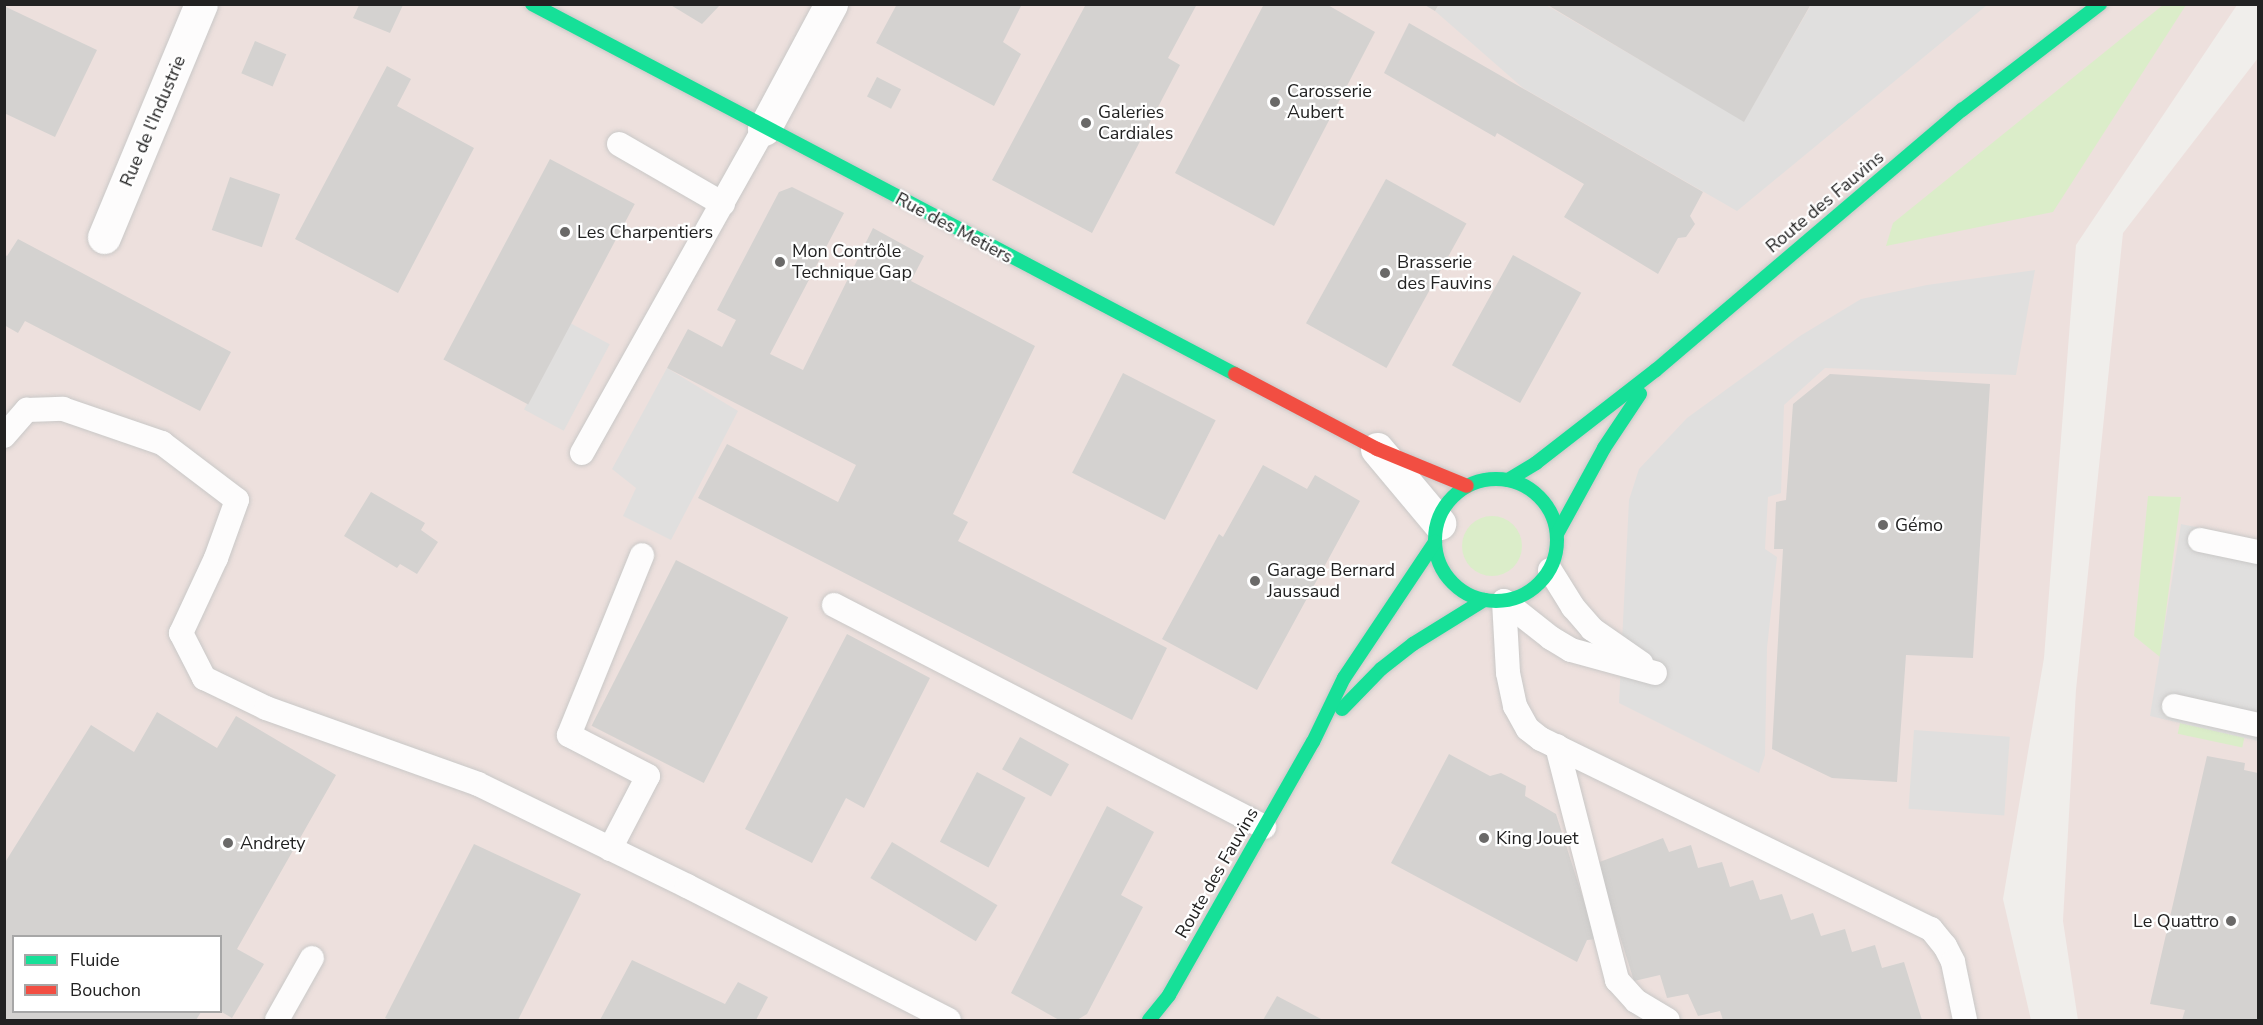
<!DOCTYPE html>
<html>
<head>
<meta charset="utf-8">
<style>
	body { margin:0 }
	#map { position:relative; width:2263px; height:1025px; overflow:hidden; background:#f0eeeb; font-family:"Nunito Sans",sans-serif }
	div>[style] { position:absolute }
	.commercial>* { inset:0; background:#ede0dd }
	.grass>* { inset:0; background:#dbedc9; transform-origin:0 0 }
	.round { border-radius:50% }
	.parking>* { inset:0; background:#e0dfde; transform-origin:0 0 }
	.building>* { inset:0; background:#d4d2d0; transform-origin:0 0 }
	.roads { filter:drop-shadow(0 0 2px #c9c8c7) drop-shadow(0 0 2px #c9c8c7) }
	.lane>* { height:24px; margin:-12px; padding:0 12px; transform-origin:12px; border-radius:12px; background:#fdfcfc }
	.street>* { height:33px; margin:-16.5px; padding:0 16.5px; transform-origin:16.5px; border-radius:16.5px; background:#fdfcfc }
	.fast>* { height:14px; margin:-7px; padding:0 7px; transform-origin:7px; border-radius:7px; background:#16e098 }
	.fast>.ring { margin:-7px; padding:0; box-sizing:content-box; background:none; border:14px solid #16e098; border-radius:50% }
	.jam>* { height:14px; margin:-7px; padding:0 7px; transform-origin:7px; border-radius:7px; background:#f24e42 }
	.dots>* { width:16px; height:16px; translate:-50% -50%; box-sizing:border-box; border:3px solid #fff; border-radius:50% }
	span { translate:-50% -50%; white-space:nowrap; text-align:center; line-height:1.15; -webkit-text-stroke:4.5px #fff; paint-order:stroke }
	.poi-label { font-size:18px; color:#222 }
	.left { translate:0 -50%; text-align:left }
	.right { translate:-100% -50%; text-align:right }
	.street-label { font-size:18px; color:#222 }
	.frame { position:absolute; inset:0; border:6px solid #222; pointer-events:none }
	.legend { position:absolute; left:12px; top:935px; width:210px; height:78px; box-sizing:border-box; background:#fff; border:2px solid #a7a7a7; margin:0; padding:8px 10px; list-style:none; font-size:18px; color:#222 }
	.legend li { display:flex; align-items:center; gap:12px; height:30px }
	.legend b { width:30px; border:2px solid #a7a7a7 }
</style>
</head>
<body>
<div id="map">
	<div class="commercial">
		<i style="clip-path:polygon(evenodd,5px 5px,2237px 5px,2076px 245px,2044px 658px,2003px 899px,2031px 1020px,5px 1020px,5px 5px,14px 936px,220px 936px,220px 1012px,14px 1012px,14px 936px)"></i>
		<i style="clip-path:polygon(2258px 58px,2258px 1020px,2078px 1020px,2063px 921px,2076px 690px,2123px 233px)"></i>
	</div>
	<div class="grass">
		<i style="clip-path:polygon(2163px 5px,2186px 5px,2053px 212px,1886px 246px,1893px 223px)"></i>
		<i style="clip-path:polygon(2148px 496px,2181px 497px,2160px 657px,2134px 636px)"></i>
		<i class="round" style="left:1462px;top:516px;width:60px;height:60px"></i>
		<i style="left:2180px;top:723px;width:66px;height:11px;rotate:12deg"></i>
	</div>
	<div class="parking">
		<i style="clip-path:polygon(1439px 5px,1546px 5px,1744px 121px,1811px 5px,1987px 5px,1737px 211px,1523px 88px,1435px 11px)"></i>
		<i style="clip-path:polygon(2035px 270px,2016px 375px,1825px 368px,1784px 405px,1781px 493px,1768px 497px,1765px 549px,1777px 557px,1767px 648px,1765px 755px,1759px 773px,1619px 703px,1629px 500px,1639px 469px,1687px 418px,1800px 336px,1861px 299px,1927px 285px)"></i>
		<i style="left:570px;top:323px;width:45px;height:98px;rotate:28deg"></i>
		<i style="clip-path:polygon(667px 368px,738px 411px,671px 540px,623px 516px,636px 488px,612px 469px)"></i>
		<i style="clip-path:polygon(2181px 524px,2258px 540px,2258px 741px,2150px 716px)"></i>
		<i style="left:1914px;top:730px;width:96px;height:79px;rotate:4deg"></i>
	</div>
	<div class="building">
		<i style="clip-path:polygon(669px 4px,721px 4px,702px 24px)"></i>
		<i style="clip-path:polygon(897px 4px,1022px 4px,1003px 42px,1021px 54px,994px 106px,876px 43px)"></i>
		<i style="clip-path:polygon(1086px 4px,1197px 4px,1168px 58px,1180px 65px,1092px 233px,992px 180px)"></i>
		<i style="clip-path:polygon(1264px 4px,1326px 4px,1375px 32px,1274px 226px,1175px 173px)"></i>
		<i style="clip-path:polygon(1423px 4px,1439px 4px,1435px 11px)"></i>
		<i style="clip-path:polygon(1546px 4px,1811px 4px,1744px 122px)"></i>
		<i style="clip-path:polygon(359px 5px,403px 5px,390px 33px,353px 18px)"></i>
		<i style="clip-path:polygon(4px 6px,97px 50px,55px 137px,4px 113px)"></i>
		<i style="clip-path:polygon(1409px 23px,1703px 192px,1690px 216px,1695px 224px,1686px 237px,1678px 238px,1658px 274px,1564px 217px,1584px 184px,1497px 133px,1495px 137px,1384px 73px)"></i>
		<i style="left:255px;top:41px;width:34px;height:35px;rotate:23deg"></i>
		<i style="clip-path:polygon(387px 66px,411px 79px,397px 106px,474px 148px,398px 293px,295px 239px)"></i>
		<i style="left:877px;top:77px;width:27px;height:22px;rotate:27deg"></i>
		<i style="left:550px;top:159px;width:96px;height:227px;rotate:28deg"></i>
		<i style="left:230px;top:177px;width:53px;height:56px;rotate:19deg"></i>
		<i style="left:1386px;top:179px;width:92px;height:165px;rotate:29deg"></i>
		<i style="clip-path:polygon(792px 187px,844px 213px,770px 354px,803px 370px,873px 228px,924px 256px,911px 281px,1035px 346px,953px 514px,968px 522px,958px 541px,1167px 648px,1132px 720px,698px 498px,727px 444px,838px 502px,856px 465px,667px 368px,688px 329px,722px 347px,736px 320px,717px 310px,779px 192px)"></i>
		<i style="clip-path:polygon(18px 239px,231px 352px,200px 411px,25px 321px,18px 333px,4px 325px,4px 254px,7px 256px)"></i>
		<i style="left:1513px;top:255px;width:78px;height:126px;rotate:29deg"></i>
		<i style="left:1123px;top:373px;width:104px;height:112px;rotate:27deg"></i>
		<i style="clip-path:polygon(1830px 374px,1990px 384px,1973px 658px,1906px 655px,1897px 782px,1832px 778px,1772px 749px,1783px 549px,1774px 549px,1776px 502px,1786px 500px,1793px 404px)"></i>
		<i style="clip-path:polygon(1263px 465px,1307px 489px,1315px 475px,1360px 501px,1257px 690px,1162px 639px,1219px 534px,1223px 537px)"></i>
		<i style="clip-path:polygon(371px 492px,425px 523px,421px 530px,438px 542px,417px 574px,400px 564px,397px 568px,344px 536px)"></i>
		<i style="left:676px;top:560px;width:126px;height:186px;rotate:27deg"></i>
		<i style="clip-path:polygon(847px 634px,930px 678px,864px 808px,846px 798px,812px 863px,745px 829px)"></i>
		<i style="clip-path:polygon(157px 712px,217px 748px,236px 716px,336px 775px,237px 949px,264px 964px,232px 1018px,220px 1011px,220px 936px,14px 936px,14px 1012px,201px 1012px,196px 1020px,4px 1020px,4px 864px,91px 725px,134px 752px)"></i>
		<i style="left:1020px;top:737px;width:56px;height:37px;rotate:29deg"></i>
		<i style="clip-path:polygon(1449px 754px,1490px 776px,1501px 773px,1526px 786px,1525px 796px,1556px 814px,1596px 939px,1587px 940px,1577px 962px,1391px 863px)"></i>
		<i style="clip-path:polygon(2207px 756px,2245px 763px,2244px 770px,2258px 773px,2258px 1020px,2182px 1020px,2185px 1010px,2150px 1004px)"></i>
		<i style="left:977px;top:772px;width:55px;height:79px;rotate:28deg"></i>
		<i style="clip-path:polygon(1107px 806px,1154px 832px,1121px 895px,1143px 907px,1087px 1014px,1077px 1020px,1059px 1020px,1011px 993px)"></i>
		<i style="clip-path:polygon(1663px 838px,1669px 852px,1691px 845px,1698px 868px,1722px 862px,1730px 887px,1753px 880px,1760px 900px,1782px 894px,1791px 920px,1813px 913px,1821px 936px,1845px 929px,1852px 952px,1875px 945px,1882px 968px,1904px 962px,1922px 1020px,1723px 1020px,1720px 1011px,1698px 1016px,1688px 994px,1667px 998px,1660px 975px,1634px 981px,1597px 863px)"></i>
		<i style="left:892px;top:842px;width:123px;height:42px;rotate:31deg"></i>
		<i style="clip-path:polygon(474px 844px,581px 894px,518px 1020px,390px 1020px,385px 1018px)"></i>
		<i style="clip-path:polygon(632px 960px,725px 1004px,738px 982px,768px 997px,756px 1020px,600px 1020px)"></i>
		<i style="clip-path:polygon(1277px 996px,1323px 1020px,1263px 1020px)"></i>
	</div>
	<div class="roads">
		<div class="lane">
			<i style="left:619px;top:144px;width:120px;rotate:30deg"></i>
			<i style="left:4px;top:436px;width:35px;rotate:-49deg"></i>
			<i style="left:27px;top:410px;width:36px;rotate:-2deg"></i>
			<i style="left:63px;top:409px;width:105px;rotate:19deg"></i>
			<i style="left:162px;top:443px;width:94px;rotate:37.2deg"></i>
			<i style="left:237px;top:500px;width:62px;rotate:109.9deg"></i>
			<i style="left:216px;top:558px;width:83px;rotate:115deg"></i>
			<i style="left:181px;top:633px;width:51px;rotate:62.9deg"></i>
			<i style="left:204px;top:678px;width:69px;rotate:25.8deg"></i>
			<i style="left:266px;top:708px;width:225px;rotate:19.7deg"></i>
			<i style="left:478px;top:784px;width:233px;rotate:26deg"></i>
			<i style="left:687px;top:886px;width:294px;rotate:27.1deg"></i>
			<i style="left:582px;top:453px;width:372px;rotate:-60.7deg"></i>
			<i style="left:2200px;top:540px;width:59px;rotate:11.7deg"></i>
			<i style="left:1550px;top:570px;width:44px;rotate:58.1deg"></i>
			<i style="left:1573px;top:607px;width:29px;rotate:49deg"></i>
			<i style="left:1592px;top:629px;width:60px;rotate:34.8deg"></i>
			<i style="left:1504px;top:601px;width:72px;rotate:86.8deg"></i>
			<i style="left:1508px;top:673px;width:34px;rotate:78deg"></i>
			<i style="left:1515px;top:706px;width:26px;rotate:61deg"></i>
			<i style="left:1528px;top:729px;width:16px;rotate:38deg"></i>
			<i style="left:1541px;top:739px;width:434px;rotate:26deg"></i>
			<i style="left:1931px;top:929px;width:22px;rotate:51deg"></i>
			<i style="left:1945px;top:946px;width:18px;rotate:63deg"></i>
			<i style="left:1953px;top:962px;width:59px;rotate:78.3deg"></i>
			<i style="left:1504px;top:601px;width:60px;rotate:38.2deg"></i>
			<i style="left:1551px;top:638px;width:23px;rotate:31deg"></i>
			<i style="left:1571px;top:650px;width:87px;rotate:15.3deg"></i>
			<i style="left:834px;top:605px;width:484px;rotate:27.3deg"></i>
			<i style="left:2174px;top:706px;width:86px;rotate:12.7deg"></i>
			<i style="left:1557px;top:746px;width:242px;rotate:75.6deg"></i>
			<i style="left:1617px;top:980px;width:28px;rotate:48deg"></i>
			<i style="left:1636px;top:1001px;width:37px;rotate:31deg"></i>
			<i style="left:610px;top:849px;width:82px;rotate:-62.5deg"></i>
			<i style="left:648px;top:776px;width:89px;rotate:-152.6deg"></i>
			<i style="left:569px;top:735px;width:194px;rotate:-67.9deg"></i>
			<i style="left:277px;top:1020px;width:71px;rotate:-60.6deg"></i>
		</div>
		<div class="street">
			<i style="left:764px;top:129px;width:142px;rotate:-61.8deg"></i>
			<i style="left:104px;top:237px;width:252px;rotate:-67.4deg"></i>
			<i style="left:1377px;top:449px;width:97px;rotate:50deg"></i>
		</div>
		<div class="fast">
			<i style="left:532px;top:4px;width:794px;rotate:27.76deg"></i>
			<i class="ring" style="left:1435px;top:479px;width:108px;height:108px"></i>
			<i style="left:1508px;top:480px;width:33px;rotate:-31deg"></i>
			<i style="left:1536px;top:463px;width:152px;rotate:-37.8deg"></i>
			<i style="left:1656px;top:370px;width:402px;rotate:-40.4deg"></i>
			<i style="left:1962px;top:110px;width:174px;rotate:-37.5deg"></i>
			<i style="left:1557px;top:534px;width:98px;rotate:-61.3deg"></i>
			<i style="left:1604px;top:448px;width:65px;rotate:-56.3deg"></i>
			<i style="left:1342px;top:709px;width:56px;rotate:-45.7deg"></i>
			<i style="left:1381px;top:669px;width:41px;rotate:-38deg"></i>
			<i style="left:1413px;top:644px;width:84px;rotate:-31.8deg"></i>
			<i style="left:1149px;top:1020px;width:32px;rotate:-51deg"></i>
			<i style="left:1169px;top:995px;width:291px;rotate:-60.4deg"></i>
			<i style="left:1313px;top:742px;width:71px;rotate:-64.2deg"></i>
			<i style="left:1344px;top:678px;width:164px;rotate:-56.2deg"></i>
		</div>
		<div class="jam">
			<i style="left:1235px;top:374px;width:161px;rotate:27.8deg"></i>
			<i style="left:1377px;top:449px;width:97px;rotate:22.3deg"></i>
		</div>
	</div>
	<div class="dots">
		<i style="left:1275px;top:102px;background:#6a6968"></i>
		<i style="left:1086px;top:123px;background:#6a6968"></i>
		<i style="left:565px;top:232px;background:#6a6968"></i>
		<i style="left:780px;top:262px;background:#6a6968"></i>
		<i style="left:1385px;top:273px;background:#6a6968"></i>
		<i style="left:1883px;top:525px;background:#6a6968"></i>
		<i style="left:1255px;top:581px;background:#6a6968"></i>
		<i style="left:1484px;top:838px;background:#6a6968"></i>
		<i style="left:228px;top:843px;background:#6a6968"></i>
		<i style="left:2231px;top:921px;background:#6a6968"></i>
	</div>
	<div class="poi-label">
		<span class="left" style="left:1287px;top:102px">Carosserie<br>Aubert</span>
		<span class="left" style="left:1098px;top:123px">Galeries<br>Cardiales</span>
		<span class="left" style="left:577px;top:232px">Les Charpentiers</span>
		<span class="left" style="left:792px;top:262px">Mon Contrôle<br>Technique Gap</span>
		<span class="left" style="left:1397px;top:273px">Brasserie<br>des Fauvins</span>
		<span class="left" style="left:1895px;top:525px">Gémo</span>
		<span class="left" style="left:1267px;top:581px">Garage Bernard<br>Jaussaud</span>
		<span class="left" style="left:1496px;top:838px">King Jouet</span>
		<span class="left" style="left:240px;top:843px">Andrety</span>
		<span class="right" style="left:2219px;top:921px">Le Quattro</span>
	</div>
	<div class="street-label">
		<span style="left:153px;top:121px;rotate:-67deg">Rue de l'Industrie</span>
		<span style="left:1825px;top:202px;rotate:-40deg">Route des Fauvins</span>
		<span style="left:954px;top:228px;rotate:28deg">Rue des Metiers</span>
		<span style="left:1217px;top:873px;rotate:-60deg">Route des Fauvins</span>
	</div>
	<div class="frame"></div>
	<ul class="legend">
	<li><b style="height:8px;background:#16e098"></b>Fluide</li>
	<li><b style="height:8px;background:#f24e42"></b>Bouchon</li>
	</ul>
</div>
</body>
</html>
